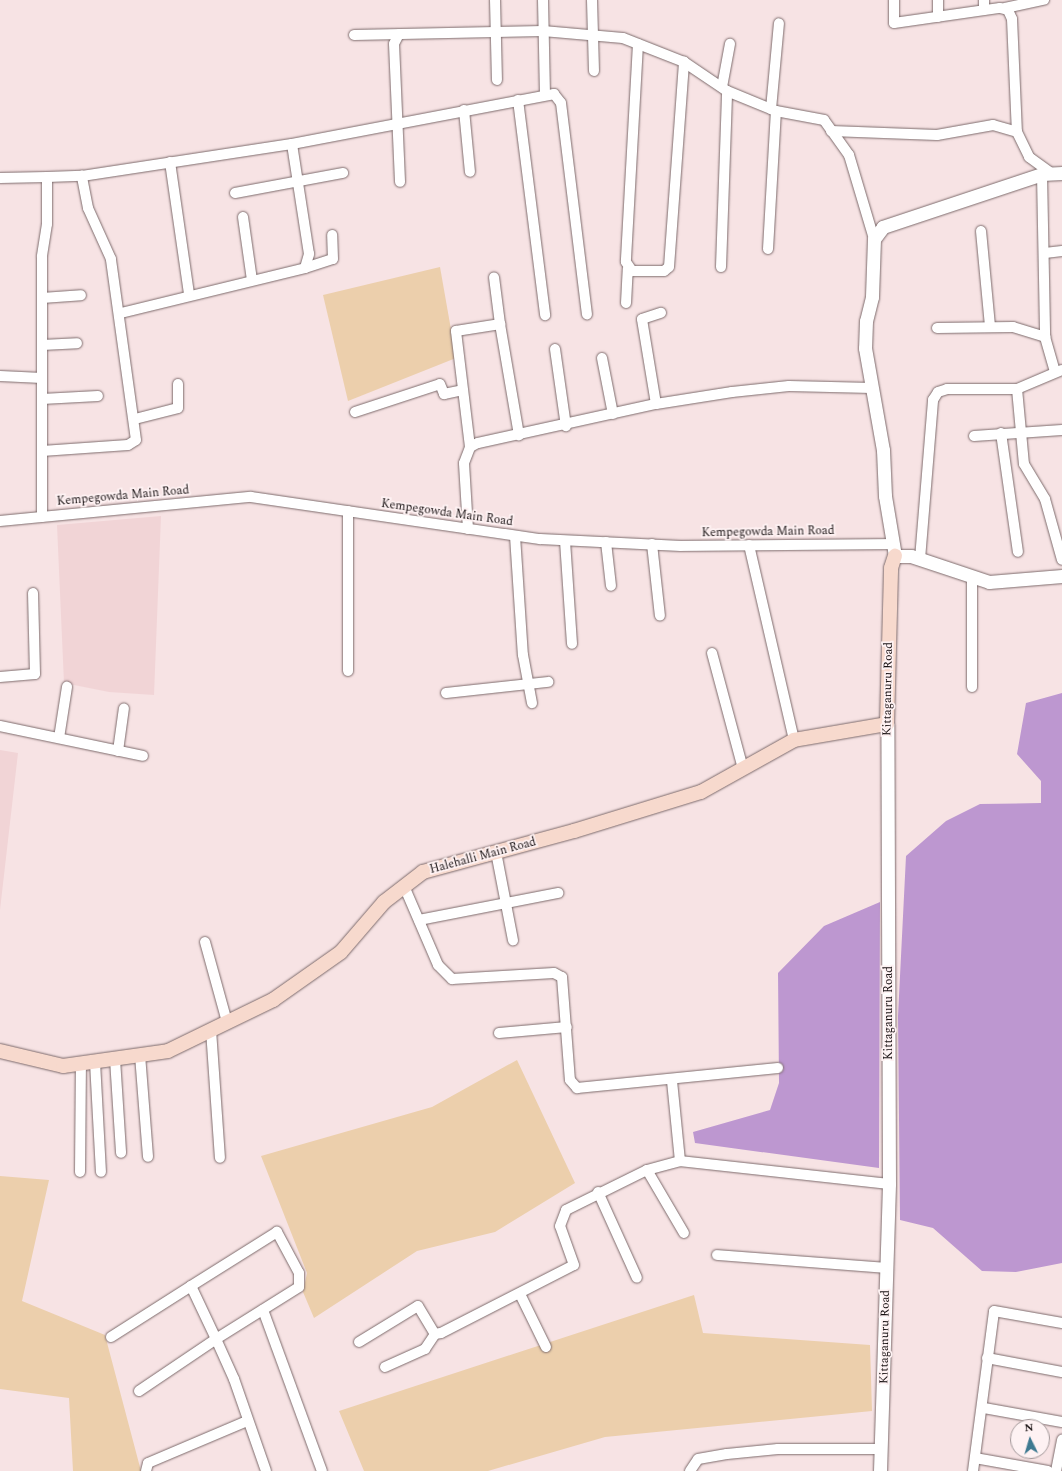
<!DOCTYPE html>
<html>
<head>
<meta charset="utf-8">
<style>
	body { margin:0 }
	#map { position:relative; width:1062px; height:1471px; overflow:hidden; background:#f7e3e4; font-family:Spectral,serif }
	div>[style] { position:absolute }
	.built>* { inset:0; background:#f1d4d6 }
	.green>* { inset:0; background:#eccfac }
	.water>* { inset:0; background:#bd97d0 }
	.roads { filter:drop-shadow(0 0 1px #7d6b6c) drop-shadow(0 0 1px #7d6b6c) }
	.minor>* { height:10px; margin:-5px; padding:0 5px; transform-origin:5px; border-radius:5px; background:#fff }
	.tertiary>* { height:13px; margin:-6.5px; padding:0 6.5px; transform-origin:6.5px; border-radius:6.5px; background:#fff }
	.secondary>* { height:14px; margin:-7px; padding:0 7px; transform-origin:7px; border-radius:7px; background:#f7d9cd }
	span { translate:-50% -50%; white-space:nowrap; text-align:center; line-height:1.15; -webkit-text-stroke:3.5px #fef2f3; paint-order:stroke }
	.street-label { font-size:12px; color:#171011 }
	.north { position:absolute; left:1010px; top:1419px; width:40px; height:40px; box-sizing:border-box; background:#fef2f3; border:1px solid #a29899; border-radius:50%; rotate:355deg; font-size:11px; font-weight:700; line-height:16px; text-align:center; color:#171011 }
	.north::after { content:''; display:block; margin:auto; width:14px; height:18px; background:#3e7a91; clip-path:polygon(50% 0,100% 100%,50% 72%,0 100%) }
</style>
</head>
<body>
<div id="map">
	<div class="built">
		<i style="clip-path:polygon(161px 516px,154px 695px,109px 692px,64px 683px,57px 525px)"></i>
		<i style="clip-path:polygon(0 750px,18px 753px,0 910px)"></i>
	</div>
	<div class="green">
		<i style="clip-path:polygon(440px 267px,456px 358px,348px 401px,323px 295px)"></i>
		<i style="clip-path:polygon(517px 1060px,575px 1183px,495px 1232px,417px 1251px,314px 1318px,303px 1292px,307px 1273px,261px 1156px,432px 1107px)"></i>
		<i style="clip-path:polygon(0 1176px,49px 1180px,22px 1301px,105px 1335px,141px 1471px,73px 1471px,69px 1398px,0 1389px)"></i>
		<i style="clip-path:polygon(694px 1295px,703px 1333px,870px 1345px,872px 1411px,605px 1437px,488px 1471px,364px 1471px,339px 1411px)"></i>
	</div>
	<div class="water">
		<i style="clip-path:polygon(1062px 693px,1062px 1263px,1016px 1272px,982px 1271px,933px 1228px,900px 1220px,898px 1016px,906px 856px,946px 821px,980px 804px,1041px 803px,1041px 781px,1017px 754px,1026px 703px)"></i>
		<i style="clip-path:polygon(880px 902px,879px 1168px,695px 1143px,693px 1132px,770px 1110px,779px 1083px,778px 973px,824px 926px)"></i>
	</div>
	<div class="roads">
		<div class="minor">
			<i style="left:495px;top:0;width:80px;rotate:88.6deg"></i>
			<i style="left:543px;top:0;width:95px;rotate:88.8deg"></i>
			<i style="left:592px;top:0;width:71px;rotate:88.4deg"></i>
			<i style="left:894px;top:0;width:23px;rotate:90deg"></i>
			<i style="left:894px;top:23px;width:107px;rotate:-8.1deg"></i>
			<i style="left:1000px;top:8px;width:8px;rotate:14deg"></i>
			<i style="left:1008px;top:10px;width:10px;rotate:66deg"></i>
			<i style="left:1012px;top:19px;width:113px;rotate:87.5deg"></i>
			<i style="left:1017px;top:132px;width:28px;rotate:64deg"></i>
			<i style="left:1029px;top:157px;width:27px;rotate:36deg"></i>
			<i style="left:984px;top:0;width:10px;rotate:90deg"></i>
			<i style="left:1005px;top:8px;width:40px;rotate:-12deg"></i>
			<i style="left:938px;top:17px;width:17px;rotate:-90deg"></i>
			<i style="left:399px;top:34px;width:11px;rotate:117deg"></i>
			<i style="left:394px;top:44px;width:138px;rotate:87.5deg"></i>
			<i style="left:354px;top:35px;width:189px;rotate:-1.2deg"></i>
			<i style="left:543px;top:31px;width:80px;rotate:5deg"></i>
			<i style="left:623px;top:38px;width:66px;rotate:21.5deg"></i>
			<i style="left:684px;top:62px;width:52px;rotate:34deg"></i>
			<i style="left:727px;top:91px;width:53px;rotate:22.2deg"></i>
			<i style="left:776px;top:111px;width:49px;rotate:10.6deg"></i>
			<i style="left:824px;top:120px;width:43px;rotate:54.5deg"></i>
			<i style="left:849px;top:155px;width:88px;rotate:73.4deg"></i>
			<i style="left:638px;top:44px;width:218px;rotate:93.2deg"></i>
			<i style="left:626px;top:262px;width:11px;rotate:56deg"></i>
			<i style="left:632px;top:271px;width:32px"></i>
			<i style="left:664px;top:271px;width:6px;rotate:-39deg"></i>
			<i style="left:669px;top:267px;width:206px;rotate:-85.8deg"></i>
			<i style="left:722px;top:87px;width:44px;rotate:-79.5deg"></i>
			<i style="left:518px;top:100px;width:217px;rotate:82.8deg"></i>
			<i style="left:771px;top:109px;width:86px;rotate:-84.7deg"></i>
			<i style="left:464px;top:110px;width:62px;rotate:84.5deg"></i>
			<i style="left:831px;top:131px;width:106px;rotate:2.2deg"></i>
			<i style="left:937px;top:135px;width:57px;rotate:-10.1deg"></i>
			<i style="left:993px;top:125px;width:25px;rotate:16deg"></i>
			<i style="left:170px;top:162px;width:133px;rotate:81.8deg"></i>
			<i style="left:1042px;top:174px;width:163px;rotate:88.9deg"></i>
			<i style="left:1045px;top:337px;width:35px;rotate:74deg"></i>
			<i style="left:47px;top:177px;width:35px;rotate:-2deg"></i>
			<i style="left:82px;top:176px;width:212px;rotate:-8.7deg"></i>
			<i style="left:292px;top:144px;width:267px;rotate:-10.8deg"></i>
			<i style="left:554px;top:94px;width:11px;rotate:52deg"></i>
			<i style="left:561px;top:103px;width:213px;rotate:83deg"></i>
			<i style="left:0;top:178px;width:47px;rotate:-1.2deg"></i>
			<i style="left:47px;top:177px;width:47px;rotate:90deg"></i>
			<i style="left:47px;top:224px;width:33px;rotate:99deg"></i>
			<i style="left:42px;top:257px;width:260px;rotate:90deg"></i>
			<i style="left:235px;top:193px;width:110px;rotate:-10.5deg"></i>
			<i style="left:243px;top:217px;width:64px;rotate:81.9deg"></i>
			<i style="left:981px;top:231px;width:95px;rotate:84.6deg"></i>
			<i style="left:768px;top:249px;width:138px;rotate:-86.7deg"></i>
			<i style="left:1045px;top:253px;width:17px;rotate:-7deg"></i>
			<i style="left:721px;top:267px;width:176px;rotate:-88deg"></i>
			<i style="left:305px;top:268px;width:29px;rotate:-18deg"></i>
			<i style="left:333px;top:259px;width:24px;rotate:-92deg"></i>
			<i style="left:42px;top:298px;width:39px;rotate:-4deg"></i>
			<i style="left:626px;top:303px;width:34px;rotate:-87deg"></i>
			<i style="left:121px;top:313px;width:189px;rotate:-13.7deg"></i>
			<i style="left:305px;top:268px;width:15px;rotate:-74deg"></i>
			<i style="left:309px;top:254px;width:111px;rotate:-98.8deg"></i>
			<i style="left:500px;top:324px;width:113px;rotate:80.3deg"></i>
			<i style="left:937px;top:328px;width:76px;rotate:-0.8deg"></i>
			<i style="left:1013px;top:327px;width:34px;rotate:17deg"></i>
			<i style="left:42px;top:345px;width:35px;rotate:-3deg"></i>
			<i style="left:555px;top:349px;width:78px;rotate:81.9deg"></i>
			<i style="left:602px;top:358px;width:57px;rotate:78.9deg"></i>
			<i style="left:0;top:376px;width:42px;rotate:2.7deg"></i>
			<i style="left:1017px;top:389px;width:75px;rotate:84.7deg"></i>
			<i style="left:1024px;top:464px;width:41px;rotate:59deg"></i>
			<i style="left:1045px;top:499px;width:63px;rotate:74.4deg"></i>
			<i style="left:42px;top:399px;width:56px;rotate:-3.1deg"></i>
			<i style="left:656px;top:404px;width:86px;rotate:-99.4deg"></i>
			<i style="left:642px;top:319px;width:20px;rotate:-18deg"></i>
			<i style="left:355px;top:412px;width:89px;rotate:-18.2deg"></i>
			<i style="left:440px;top:384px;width:11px;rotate:68deg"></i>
			<i style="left:444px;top:394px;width:19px;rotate:-12deg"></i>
			<i style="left:135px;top:419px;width:44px;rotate:-14.3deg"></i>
			<i style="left:178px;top:408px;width:24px;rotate:-90deg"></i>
			<i style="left:1001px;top:433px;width:120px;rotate:81.9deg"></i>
			<i style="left:974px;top:436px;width:88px;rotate:-3.9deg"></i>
			<i style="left:470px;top:447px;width:117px;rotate:-96.9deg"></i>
			<i style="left:456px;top:331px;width:45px;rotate:-9deg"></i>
			<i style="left:500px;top:324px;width:47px;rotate:-97.3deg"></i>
			<i style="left:42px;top:451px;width:86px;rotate:-4deg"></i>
			<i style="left:128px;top:445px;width:9px;rotate:-32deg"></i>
			<i style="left:136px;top:440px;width:183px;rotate:-97.9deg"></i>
			<i style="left:111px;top:259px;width:56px;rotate:-114.3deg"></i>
			<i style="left:88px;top:208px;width:33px;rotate:-101deg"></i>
			<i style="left:348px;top:511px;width:160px;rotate:90deg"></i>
			<i style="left:0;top:521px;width:252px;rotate:-5.5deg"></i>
			<i style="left:251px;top:497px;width:292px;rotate:8.3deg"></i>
			<i style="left:540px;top:539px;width:141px;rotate:2.8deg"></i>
			<i style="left:681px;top:546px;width:212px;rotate:-0.5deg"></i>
			<i style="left:468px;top:529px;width:66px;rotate:-93.5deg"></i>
			<i style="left:464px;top:463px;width:17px;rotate:-69deg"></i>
			<i style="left:470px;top:447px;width:9px;rotate:-27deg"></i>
			<i style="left:478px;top:443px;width:182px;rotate:-12.4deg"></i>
			<i style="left:656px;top:404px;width:77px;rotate:-9deg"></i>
			<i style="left:732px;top:392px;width:57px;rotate:-6deg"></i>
			<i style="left:789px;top:386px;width:83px;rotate:1.4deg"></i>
			<i style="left:515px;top:536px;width:119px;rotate:86.2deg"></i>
			<i style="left:523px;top:655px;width:49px;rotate:79.4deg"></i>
			<i style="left:565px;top:541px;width:103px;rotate:86.1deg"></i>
			<i style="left:606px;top:542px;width:44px;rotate:83.5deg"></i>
			<i style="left:652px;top:544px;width:72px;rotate:83.7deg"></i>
			<i style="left:749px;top:545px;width:200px;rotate:77deg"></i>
			<i style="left:920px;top:559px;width:160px;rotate:-85.3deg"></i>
			<i style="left:933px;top:400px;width:9px;rotate:-58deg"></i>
			<i style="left:938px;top:392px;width:9px;rotate:-18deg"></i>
			<i style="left:947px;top:389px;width:70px"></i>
			<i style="left:1017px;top:389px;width:49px;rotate:-22.9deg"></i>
			<i style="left:972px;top:576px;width:111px;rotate:90deg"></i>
			<i style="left:712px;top:653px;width:120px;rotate:75deg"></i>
			<i style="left:0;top:677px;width:35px;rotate:-5deg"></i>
			<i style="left:35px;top:674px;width:81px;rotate:-91.4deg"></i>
			<i style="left:446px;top:693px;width:103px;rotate:-6.2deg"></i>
			<i style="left:0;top:726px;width:146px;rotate:11.8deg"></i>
			<i style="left:59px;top:738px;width:52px;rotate:-81.1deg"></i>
			<i style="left:118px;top:751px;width:43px;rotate:-82.1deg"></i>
			<i style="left:496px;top:852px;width:90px;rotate:79.1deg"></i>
			<i style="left:404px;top:886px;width:86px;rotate:66.7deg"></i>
			<i style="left:438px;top:965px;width:20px;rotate:45deg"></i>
			<i style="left:452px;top:979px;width:102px;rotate:-3.4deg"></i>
			<i style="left:554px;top:973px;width:9px;rotate:27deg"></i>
			<i style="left:562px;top:977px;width:103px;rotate:85.6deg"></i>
			<i style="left:570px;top:1080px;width:11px;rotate:49deg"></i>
			<i style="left:577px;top:1088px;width:202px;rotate:-5.7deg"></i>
			<i style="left:419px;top:920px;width:142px;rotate:-11deg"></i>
			<i style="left:205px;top:942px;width:83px;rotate:74.6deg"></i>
			<i style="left:211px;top:1030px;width:128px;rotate:86deg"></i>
			<i style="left:499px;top:1033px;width:68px;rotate:-5deg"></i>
			<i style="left:140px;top:1055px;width:102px;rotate:85.5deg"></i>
			<i style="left:115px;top:1059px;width:94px;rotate:86.3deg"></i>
			<i style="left:95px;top:1062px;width:110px;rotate:86.9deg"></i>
			<i style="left:672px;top:1081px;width:80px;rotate:84.3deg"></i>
			<i style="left:680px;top:1161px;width:210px;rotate:6.3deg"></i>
			<i style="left:647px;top:1170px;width:73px;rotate:59.6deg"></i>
			<i style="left:80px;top:1172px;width:109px;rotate:-89.5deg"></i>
			<i style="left:598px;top:1192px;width:94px;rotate:65.6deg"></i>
			<i style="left:717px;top:1255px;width:169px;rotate:4.4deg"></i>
			<i style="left:520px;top:1294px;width:59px;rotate:63.9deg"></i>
			<i style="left:263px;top:1310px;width:171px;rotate:69.9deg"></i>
			<i style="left:994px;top:1311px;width:69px;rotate:10deg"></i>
			<i style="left:111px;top:1337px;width:95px;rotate:-32.5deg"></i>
			<i style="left:359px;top:1342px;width:69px;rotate:-31.4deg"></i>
			<i style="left:418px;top:1306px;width:33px;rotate:59deg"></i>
			<i style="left:435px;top:1334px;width:6px;rotate:-9deg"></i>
			<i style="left:441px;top:1333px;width:149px;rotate:-27.1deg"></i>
			<i style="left:574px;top:1265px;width:41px;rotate:-109.7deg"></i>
			<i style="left:560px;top:1226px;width:17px;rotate:-69deg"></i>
			<i style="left:566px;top:1210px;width:90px;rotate:-26.3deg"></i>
			<i style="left:647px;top:1170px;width:34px;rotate:-15deg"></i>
			<i style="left:987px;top:1358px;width:76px;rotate:10.6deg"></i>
			<i style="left:385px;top:1367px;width:44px;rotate:-24.2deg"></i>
			<i style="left:425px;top:1349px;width:18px;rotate:-56deg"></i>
			<i style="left:139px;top:1391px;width:93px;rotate:-34deg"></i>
			<i style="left:216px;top:1339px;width:98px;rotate:-32.1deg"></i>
			<i style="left:299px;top:1287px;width:14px;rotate:-90deg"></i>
			<i style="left:299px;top:1273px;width:47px;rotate:-118.2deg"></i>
			<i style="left:277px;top:1232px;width:102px;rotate:147.9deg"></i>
			<i style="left:191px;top:1286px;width:59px;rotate:64.7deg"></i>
			<i style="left:216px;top:1339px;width:44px;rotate:65.8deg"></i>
			<i style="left:234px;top:1379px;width:97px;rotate:70.8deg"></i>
			<i style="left:984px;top:1408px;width:79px;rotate:10.2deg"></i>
			<i style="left:975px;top:1458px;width:74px;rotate:10.1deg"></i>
			<i style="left:146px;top:1471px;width:8px;rotate:-76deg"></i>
			<i style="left:148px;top:1463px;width:108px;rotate:-23deg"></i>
			<i style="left:690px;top:1471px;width:14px;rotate:-56deg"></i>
			<i style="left:698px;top:1459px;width:29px;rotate:-10deg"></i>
			<i style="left:727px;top:1454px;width:51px;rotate:-5.6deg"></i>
			<i style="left:778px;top:1449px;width:104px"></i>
			<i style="left:973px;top:1471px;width:161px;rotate:-82.5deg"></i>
			<i style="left:1056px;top:1471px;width:32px;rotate:-79deg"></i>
		</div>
		<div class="tertiary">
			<i style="left:1062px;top:173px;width:20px;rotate:177deg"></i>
			<i style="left:1042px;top:174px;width:168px;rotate:161.6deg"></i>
			<i style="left:883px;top:227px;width:15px;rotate:127deg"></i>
			<i style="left:874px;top:239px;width:58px;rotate:92deg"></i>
			<i style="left:872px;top:297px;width:25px;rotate:104deg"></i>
			<i style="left:866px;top:321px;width:27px;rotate:92deg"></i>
			<i style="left:865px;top:348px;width:104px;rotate:80deg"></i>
			<i style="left:883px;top:450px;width:46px;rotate:87.5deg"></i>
			<i style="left:885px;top:496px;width:61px;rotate:80.5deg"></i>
			<i style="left:895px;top:556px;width:16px"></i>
			<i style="left:911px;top:556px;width:82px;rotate:18.4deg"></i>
			<i style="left:989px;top:582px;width:73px;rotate:-4.7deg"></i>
			<i style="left:880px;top:1471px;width:287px;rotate:-88.2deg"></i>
			<i style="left:889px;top:1184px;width:460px;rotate:-90.2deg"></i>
		</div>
		<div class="secondary">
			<i style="left:0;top:1051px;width:65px;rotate:13.4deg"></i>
			<i style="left:63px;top:1066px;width:106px;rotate:-8.1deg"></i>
			<i style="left:168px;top:1051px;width:117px;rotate:-25.9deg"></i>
			<i style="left:273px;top:1000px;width:83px;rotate:-35.2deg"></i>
			<i style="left:341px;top:952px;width:66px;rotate:-49.3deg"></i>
			<i style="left:384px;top:902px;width:49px;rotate:-37.6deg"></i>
			<i style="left:423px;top:872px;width:156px;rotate:-15.2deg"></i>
			<i style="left:574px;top:831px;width:133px;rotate:-17.1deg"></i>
			<i style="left:701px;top:792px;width:107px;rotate:-29.2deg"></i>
			<i style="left:794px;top:740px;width:94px;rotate:-9.8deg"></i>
			<i style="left:887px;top:724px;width:156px;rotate:-88.5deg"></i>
			<i style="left:891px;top:568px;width:13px;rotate:-72deg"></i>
		</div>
	</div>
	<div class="street-label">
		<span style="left:123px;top:496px;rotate:-5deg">Kempegowda Main Road</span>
		<span style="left:447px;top:513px;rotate:8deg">Kempegowda Main Road</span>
		<span style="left:768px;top:532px;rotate:-1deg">Kempegowda Main Road</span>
		<span style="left:888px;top:689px;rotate:-89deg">Kittaganuru Road</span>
		<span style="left:483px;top:856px;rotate:-15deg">Halehalli Main Road</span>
		<span style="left:889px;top:1013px;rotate:-90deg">Kittaganuru Road</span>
		<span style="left:885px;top:1337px;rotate:-89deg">Kittaganuru Road</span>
	</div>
	<div class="north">N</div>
</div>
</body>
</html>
